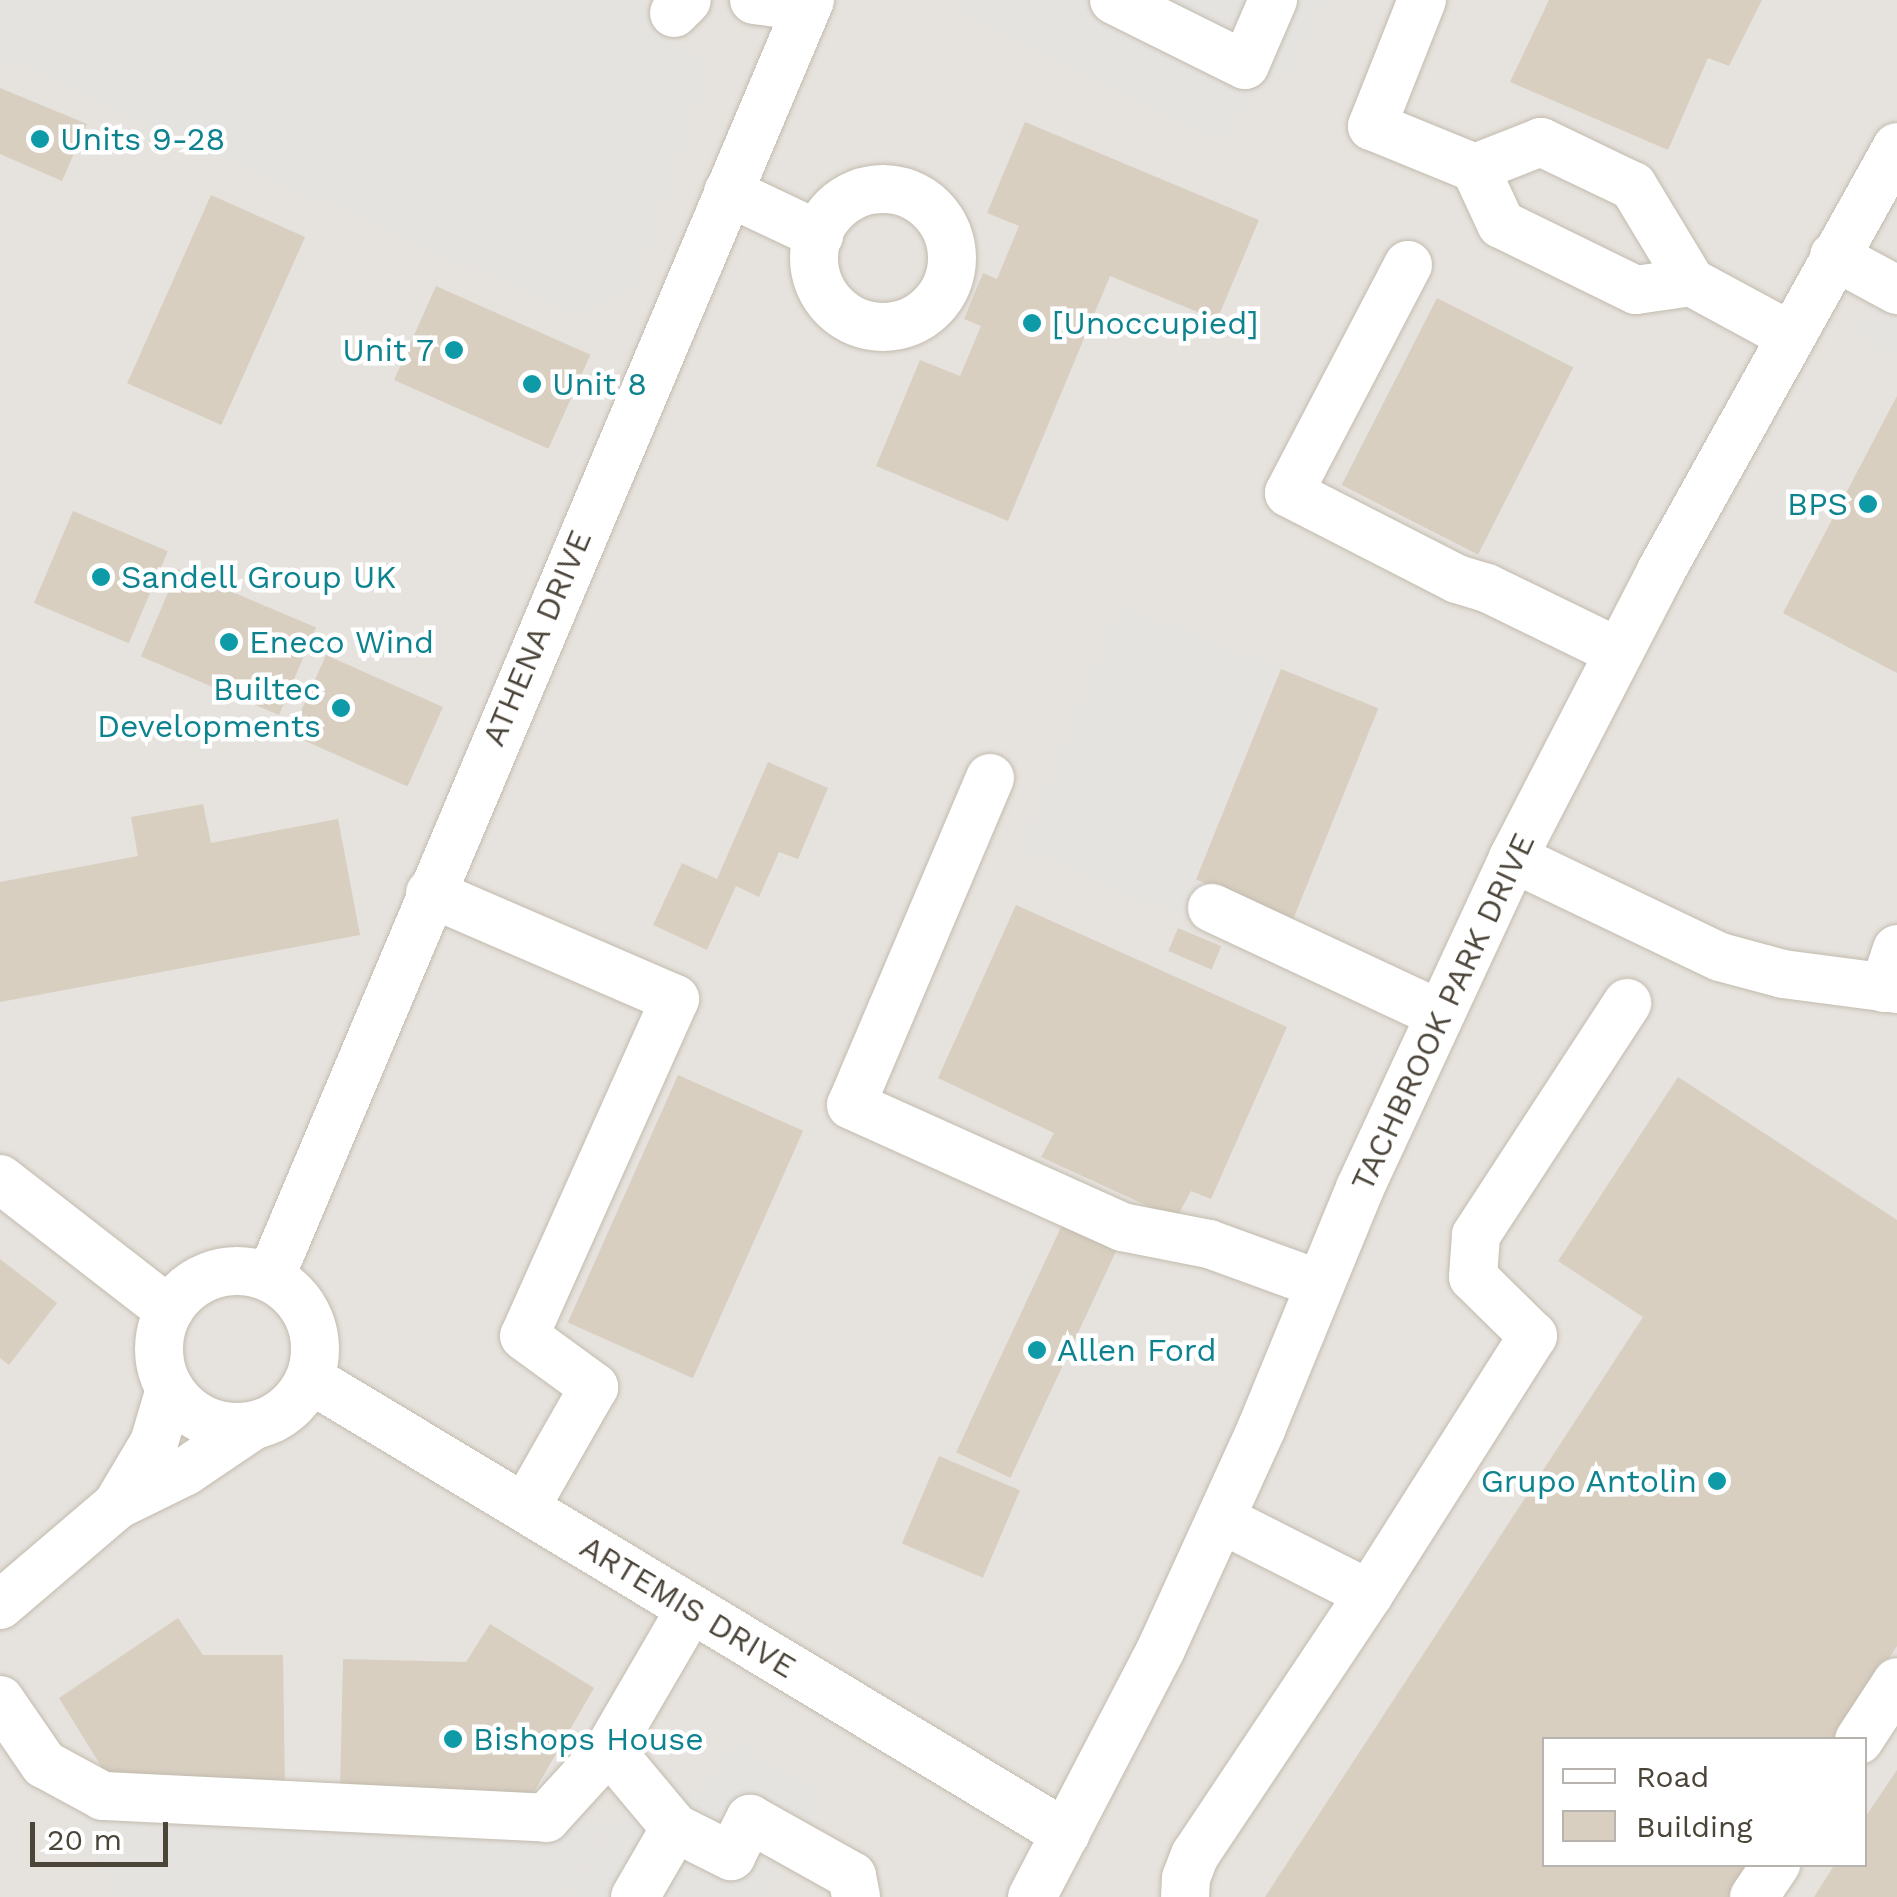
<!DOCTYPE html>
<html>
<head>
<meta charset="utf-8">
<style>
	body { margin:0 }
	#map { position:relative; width:1897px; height:1897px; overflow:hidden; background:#f6f3ec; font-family:"Work Sans",sans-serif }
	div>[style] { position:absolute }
	.industrial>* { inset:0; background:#e6e2dd }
	.parking>* { inset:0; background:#e5e3e0 }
	.building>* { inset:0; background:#d8cfc1; transform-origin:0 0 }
	.roads { filter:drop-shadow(0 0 2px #c2bbae) drop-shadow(0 0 2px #c2bbae) }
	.minor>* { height:48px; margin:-24px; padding:0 24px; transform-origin:24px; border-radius:24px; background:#fff }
	.minor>.ring { margin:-24px; padding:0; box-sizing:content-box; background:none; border:48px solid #fff; border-radius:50% }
	.dots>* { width:28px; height:28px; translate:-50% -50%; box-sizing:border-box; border:5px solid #fff; border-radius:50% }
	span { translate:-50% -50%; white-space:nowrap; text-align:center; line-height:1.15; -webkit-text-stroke:9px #fff; paint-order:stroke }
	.culture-label { font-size:32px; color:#0d838f }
	.left { translate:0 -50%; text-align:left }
	.right { translate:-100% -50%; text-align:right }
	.street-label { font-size:32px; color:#4b4439 }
	.legend { position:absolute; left:1542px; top:1737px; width:325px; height:130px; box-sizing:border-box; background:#fff; border:2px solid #b7b4b0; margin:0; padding:12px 18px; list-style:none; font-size:30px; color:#4b4439 }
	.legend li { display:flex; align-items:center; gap:20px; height:50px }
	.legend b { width:50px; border:2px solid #b7b4b0 }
	.scale { position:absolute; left:30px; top:1822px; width:138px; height:45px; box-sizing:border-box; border:5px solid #4b4439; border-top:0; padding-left:12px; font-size:30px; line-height:35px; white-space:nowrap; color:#4b4439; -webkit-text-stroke:8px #fff; paint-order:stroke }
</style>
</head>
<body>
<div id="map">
	<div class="industrial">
		<i style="clip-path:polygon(evenodd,0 0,1897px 0,1897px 1897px,0 1897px,0 0,1544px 1740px,1864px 1740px,1864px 1864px,1544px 1864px,1544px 1740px)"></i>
	</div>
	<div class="parking">
		<i style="clip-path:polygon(0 0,637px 0,709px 72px,633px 288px,574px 314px,0 57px)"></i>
		<i style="clip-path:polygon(952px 0,1323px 0,1287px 79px,1264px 70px,1225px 142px,950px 4px)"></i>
		<i style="clip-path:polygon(1897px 261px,1897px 357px,1857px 336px)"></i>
		<i style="clip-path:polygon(1121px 605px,1281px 669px,1195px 878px,1227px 892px,1198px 923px,1020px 848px)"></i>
		<i style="clip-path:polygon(732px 1741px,825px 1793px,773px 1885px,753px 1897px,571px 1897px,625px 1806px,680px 1780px,701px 1796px)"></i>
		<i style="clip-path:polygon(63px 1806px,581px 1813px,605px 1827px,563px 1897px,121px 1897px)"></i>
	</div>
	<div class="building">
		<i style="clip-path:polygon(1549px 0,1762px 0,1729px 66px,1708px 58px,1668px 150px,1510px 82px)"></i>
		<i style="clip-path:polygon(0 88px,87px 124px,62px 181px,0 154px)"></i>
		<i style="clip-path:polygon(1025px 122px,1259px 220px,1217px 320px,1110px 276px,1008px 521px,876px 466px,920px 360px,960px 376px,981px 326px,964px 319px,983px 273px,997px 279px,1019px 226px,987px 213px)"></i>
		<i style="left:211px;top:195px;width:103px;height:206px;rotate:24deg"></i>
		<i style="left:436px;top:286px;width:169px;height:103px;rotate:24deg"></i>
		<i style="left:1437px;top:298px;width:153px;height:210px;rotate:27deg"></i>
		<i style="clip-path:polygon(1897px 396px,1897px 673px,1783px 613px)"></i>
		<i style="left:73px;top:511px;width:103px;height:100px;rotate:23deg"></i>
		<i style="left:178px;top:569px;width:150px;height:95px;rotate:23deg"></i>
		<i style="left:326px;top:655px;width:128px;height:87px;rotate:24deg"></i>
		<i style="left:1281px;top:669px;width:105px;height:227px;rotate:22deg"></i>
		<i style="clip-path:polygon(768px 762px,828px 788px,798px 859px,779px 852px,759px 897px,736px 886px,707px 950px,653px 925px,682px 863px,717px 879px)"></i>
		<i style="clip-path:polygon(203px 804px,211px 843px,338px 819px,360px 935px,0 1002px,0 882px,138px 856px,131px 817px)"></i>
		<i style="clip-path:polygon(1016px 905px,1287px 1027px,1211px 1199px,1191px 1191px,1176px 1219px,1041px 1157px,1054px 1133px,938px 1078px)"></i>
		<i style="left:1178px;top:928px;width:47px;height:25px;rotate:23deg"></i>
		<i style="left:678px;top:1075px;width:137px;height:271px;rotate:24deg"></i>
		<i style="clip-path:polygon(1678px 1077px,1897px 1220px,1897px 1646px,1836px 1740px,1544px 1740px,1544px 1864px,1754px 1864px,1733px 1897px,1265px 1897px,1643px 1317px,1558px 1261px)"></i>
		<i style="left:1063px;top:1223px;width:60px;height:253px;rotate:25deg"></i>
		<i style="clip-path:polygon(0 1259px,57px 1303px,9px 1365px,0 1358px)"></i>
		<i style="left:939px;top:1456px;width:88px;height:95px;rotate:23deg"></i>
		<i style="clip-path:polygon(178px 1618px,203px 1655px,283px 1655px,285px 1790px,117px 1792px,59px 1698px)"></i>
		<i style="clip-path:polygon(490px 1624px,594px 1688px,531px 1797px,340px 1790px,343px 1659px,466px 1662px)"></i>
		<i style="clip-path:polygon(1897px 1770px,1897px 1897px,1814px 1897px,1835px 1864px,1864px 1864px,1864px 1819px)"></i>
	</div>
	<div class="roads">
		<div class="minor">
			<i style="left:754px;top:0;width:53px;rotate:7.5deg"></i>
			<i style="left:1114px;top:0;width:146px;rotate:26.4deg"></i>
			<i style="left:1245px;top:65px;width:71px;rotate:-66.7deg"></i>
			<i style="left:1422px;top:0;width:136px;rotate:111.6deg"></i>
			<i style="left:1372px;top:126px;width:111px;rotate:22.2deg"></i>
			<i style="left:1475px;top:168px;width:62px;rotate:65.1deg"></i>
			<i style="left:1501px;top:224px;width:150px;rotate:26.1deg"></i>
			<i style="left:1636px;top:290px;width:56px;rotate:-8.3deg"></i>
			<i style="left:1691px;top:282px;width:111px;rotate:28.4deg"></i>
			<i style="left:674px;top:13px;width:18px;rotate:-45deg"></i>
			<i style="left:1475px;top:168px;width:71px;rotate:-21.5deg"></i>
			<i style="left:1541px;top:142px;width:102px;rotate:25.6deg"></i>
			<i style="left:1633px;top:186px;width:112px;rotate:58.9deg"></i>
			<i class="ring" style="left:814px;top:189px;width:90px;height:90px"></i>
			<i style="left:728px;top:192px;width:101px;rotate:25.3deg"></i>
			<i style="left:1834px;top:256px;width:72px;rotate:28.4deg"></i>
			<i style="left:1408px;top:265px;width:257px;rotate:117.6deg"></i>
			<i style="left:1289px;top:493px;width:189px;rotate:27.1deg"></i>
			<i style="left:1457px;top:579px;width:31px;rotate:17deg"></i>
			<i style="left:1487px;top:588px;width:146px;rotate:26deg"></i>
			<i style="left:990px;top:778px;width:355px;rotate:113deg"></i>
			<i style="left:851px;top:1105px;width:297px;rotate:24.2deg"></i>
			<i style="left:1122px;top:1227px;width:89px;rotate:11.1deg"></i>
			<i style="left:1209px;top:1244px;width:117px;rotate:20deg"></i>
			<i style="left:1513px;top:858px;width:229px;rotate:25.6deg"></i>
			<i style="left:1720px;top:957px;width:65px;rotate:15.1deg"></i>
			<i style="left:1783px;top:974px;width:115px;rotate:7.5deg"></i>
			<i style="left:430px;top:893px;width:267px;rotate:23.4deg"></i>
			<i style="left:675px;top:999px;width:369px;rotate:114.1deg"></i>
			<i style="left:524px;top:1336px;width:87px;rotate:36.1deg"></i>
			<i style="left:594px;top:1387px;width:139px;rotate:119.7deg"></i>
			<i style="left:1212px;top:908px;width:251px;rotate:25deg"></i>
			<i style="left:1884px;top:988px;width:41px;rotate:-71.6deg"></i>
			<i style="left:0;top:1179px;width:214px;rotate:37.8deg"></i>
			<i class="ring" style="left:159px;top:1271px;width:108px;height:108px"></i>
			<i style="left:270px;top:1278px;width:1387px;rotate:-67.09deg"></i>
			<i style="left:310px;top:1379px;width:882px;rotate:31.04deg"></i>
			<i style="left:117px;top:1505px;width:72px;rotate:-59.2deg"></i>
			<i style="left:154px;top:1443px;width:56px;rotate:-73.5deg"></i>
			<i style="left:1221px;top:1519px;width:166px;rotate:26.9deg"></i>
			<i style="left:1369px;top:1594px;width:306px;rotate:-57.6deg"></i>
			<i style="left:1533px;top:1336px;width:84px;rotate:-135.5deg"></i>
			<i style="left:1473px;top:1277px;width:42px;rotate:-85.9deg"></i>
			<i style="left:1476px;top:1235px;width:277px;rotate:-56.9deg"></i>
			<i style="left:0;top:1605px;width:154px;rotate:-40.5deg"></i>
			<i style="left:117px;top:1505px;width:77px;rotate:-26.2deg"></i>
			<i style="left:186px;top:1471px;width:78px;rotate:-34.1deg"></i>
			<i style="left:0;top:1700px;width:78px;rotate:55.5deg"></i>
			<i style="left:44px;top:1764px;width:67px;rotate:28.5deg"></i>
			<i style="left:103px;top:1796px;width:444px;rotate:2.8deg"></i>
			<i style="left:546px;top:1818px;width:93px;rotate:-47.6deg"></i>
			<i style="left:609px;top:1749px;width:161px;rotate:-59.8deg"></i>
			<i style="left:1859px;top:1740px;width:69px;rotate:-56.8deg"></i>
			<i style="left:609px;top:1749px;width:103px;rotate:50.1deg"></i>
			<i style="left:675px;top:1828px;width:63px;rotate:26.6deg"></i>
			<i style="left:731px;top:1856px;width:42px;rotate:-62.8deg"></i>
			<i style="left:750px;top:1819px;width:117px;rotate:29.2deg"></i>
			<i style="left:852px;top:1876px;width:21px;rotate:79deg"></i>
			<i style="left:635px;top:1897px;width:80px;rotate:-59.9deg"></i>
			<i style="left:1032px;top:1897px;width:280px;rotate:-62.5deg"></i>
			<i style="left:1161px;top:1649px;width:244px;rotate:-65.5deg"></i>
			<i style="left:1262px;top:1427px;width:258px;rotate:-67.7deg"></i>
			<i style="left:1360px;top:1188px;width:364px;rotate:-65.1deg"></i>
			<i style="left:1513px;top:858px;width:323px;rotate:-62.7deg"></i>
			<i style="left:1661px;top:571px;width:485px;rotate:-60.9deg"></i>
			<i style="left:1185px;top:1897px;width:19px;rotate:-87deg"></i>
			<i style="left:1186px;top:1878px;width:25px;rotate:-69deg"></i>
			<i style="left:1195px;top:1855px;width:314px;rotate:-56.3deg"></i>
			<i style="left:1754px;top:1897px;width:40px;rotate:-56deg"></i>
		</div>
	</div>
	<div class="dots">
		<i style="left:40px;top:139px;background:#0f9aa8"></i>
		<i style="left:1032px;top:323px;background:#0f9aa8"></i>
		<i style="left:454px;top:350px;background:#0f9aa8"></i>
		<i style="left:532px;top:384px;background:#0f9aa8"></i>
		<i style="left:1868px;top:504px;background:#0f9aa8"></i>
		<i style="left:101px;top:577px;background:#0f9aa8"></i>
		<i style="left:229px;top:642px;background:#0f9aa8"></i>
		<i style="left:341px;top:708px;background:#0f9aa8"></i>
		<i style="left:1037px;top:1350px;background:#0f9aa8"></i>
		<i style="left:1717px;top:1481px;background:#0f9aa8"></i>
		<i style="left:453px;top:1739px;background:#0f9aa8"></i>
	</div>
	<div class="culture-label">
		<span class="left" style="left:60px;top:139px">Units 9-28</span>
		<span class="left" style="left:1052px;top:323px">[Unoccupied]</span>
		<span class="right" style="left:434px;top:350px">Unit 7</span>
		<span class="left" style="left:552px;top:384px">Unit 8</span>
		<span class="right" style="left:1848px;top:504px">BPS</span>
		<span class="left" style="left:121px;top:577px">Sandell Group UK</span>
		<span class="left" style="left:249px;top:642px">Eneco Wind</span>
		<span class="right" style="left:321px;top:708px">Builtec<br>Developments</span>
		<span class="left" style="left:1057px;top:1350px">Allen Ford</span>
		<span class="right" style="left:1697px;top:1481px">Grupo Antolin</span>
		<span class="left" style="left:473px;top:1739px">Bishops House</span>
	</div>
	<div class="street-label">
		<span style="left:537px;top:638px;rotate:-67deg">ATHENA DRIVE</span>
		<span style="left:1443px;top:1012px;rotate:-65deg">TACHBROOK PARK DRIVE</span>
		<span style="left:688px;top:1607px;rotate:31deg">ARTEMIS DRIVE</span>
	</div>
	<ul class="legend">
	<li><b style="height:12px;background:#fff"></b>Road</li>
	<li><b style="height:28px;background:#d8cfc1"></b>Building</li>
	</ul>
	<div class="scale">20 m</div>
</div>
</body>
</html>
